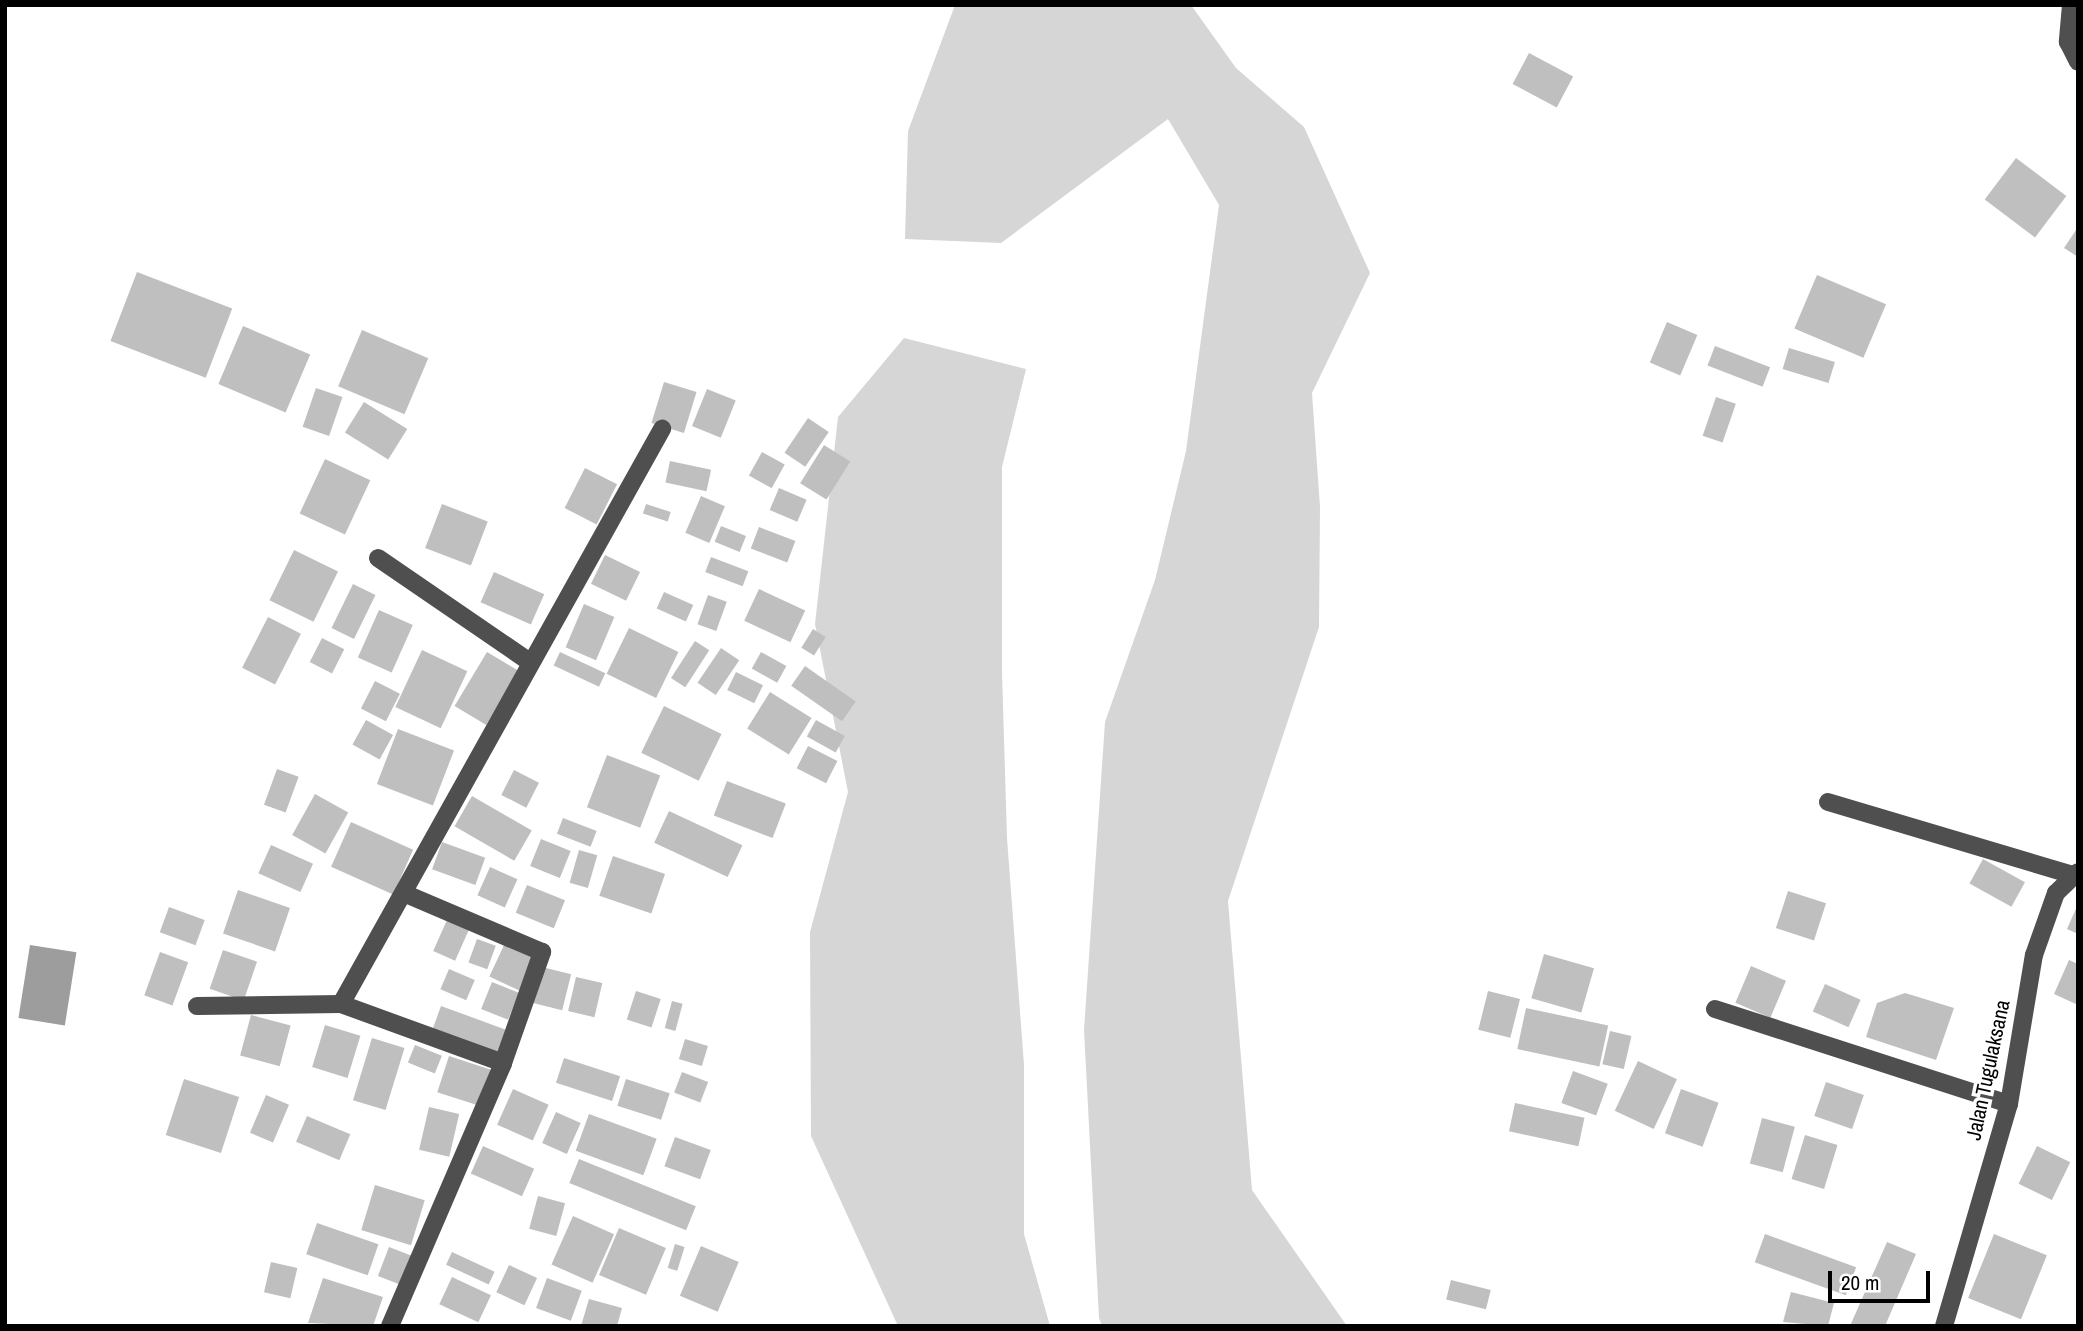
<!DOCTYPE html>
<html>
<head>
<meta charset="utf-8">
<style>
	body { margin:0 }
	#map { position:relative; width:2083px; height:1331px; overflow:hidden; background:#fff; font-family:"Archivo Narrow",sans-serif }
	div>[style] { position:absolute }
	.green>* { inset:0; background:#d6d6d6 }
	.water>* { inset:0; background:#9d9d9d; transform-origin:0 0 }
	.building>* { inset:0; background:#bfbfbf; transform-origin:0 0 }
	.minor>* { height:18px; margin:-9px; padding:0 9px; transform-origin:9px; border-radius:9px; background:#4f4f4f }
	span { translate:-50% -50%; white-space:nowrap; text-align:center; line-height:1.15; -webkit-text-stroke:7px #fff; paint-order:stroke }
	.street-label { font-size:21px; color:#000 }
	.frame { position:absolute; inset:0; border:7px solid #000; pointer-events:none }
	.scale { position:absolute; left:1828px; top:1271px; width:102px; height:32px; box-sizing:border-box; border:4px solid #000; border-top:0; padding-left:9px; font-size:21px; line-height:24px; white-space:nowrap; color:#000; -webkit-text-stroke:5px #fff; paint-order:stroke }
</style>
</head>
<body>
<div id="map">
	<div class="green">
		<i style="clip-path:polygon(955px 5px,1191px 5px,1236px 68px,1304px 127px,1370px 273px,1312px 393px,1320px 507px,1319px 627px,1228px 901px,1252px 1190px,1347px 1326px,1102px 1326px,1099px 1318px,1084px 1030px,1105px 722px,1155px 580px,1186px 451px,1219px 205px,1168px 119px,1001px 243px,905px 239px,908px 131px)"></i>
		<i style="clip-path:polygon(904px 338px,1026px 369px,1002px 467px,1002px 672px,1007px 838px,1024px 1065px,1024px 1234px,1050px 1326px,898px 1326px,811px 1136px,810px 932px,848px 792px,815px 624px,838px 417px)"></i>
	</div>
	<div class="water">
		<i style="left:30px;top:945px;width:47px;height:74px;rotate:9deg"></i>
	</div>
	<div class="building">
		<i style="left:1529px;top:53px;width:50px;height:35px;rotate:28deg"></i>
		<i style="left:2016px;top:158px;width:63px;height:52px;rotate:37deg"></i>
		<i style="clip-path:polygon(2078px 227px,2078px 257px,2064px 248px)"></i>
		<i style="left:137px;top:272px;width:102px;height:74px;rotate:21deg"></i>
		<i style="left:1817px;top:275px;width:75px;height:58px;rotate:23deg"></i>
		<i style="left:1667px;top:322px;width:33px;height:44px;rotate:23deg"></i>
		<i style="left:243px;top:326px;width:73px;height:63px;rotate:23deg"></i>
		<i style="left:362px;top:330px;width:72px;height:61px;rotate:23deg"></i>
		<i style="left:1715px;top:346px;width:59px;height:21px;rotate:21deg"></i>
		<i style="left:1789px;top:348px;width:48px;height:22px;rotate:17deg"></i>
		<i style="left:664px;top:382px;width:34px;height:43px;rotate:17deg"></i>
		<i style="left:316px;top:388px;width:28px;height:41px;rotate:19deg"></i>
		<i style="left:707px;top:389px;width:31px;height:40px;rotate:22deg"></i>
		<i style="left:1716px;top:397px;width:21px;height:41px;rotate:19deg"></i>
		<i style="left:364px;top:402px;width:51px;height:36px;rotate:32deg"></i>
		<i style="left:808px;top:418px;width:25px;height:42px;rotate:34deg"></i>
		<i style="left:824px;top:445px;width:31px;height:45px;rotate:32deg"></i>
		<i style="left:762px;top:452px;width:26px;height:27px;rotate:29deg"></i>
		<i style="left:325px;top:459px;width:50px;height:60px;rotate:25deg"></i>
		<i style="left:670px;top:461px;width:42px;height:22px;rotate:12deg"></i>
		<i style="left:585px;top:468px;width:36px;height:45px;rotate:27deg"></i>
		<i style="left:779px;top:488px;width:30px;height:24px;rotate:23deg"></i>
		<i style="left:701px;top:496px;width:26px;height:40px;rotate:23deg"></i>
		<i style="left:442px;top:504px;width:49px;height:47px;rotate:21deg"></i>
		<i style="left:646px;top:504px;width:26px;height:10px;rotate:18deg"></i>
		<i style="left:721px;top:526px;width:27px;height:17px;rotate:22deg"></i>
		<i style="left:759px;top:527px;width:39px;height:23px;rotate:21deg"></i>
		<i style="left:294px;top:550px;width:49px;height:56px;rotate:26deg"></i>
		<i style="left:605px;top:555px;width:39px;height:32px;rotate:26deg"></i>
		<i style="left:711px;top:557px;width:40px;height:16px;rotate:21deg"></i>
		<i style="left:494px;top:572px;width:55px;height:33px;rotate:24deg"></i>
		<i style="left:353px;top:584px;width:25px;height:49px;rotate:26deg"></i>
		<i style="left:759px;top:589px;width:51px;height:35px;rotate:25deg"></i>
		<i style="left:664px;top:592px;width:32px;height:18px;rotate:24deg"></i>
		<i style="left:708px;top:595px;width:20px;height:31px;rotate:20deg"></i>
		<i style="left:584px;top:604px;width:33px;height:47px;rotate:23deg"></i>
		<i style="left:379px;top:610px;width:37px;height:52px;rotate:24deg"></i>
		<i style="left:268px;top:617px;width:37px;height:57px;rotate:27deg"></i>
		<i style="left:629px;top:628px;width:55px;height:51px;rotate:26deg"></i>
		<i style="left:813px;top:629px;width:15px;height:22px;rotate:32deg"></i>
		<i style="left:322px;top:638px;width:25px;height:27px;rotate:27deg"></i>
		<i style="left:695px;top:641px;width:17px;height:44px;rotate:33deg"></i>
		<i style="left:721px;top:648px;width:22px;height:42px;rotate:34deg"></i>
		<i style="left:422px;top:650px;width:50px;height:63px;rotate:25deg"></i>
		<i style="left:487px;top:652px;width:37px;height:63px;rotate:31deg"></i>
		<i style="left:560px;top:652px;width:50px;height:15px;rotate:25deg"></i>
		<i style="left:761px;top:652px;width:29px;height:19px;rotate:29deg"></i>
		<i style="left:805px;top:666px;width:62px;height:24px;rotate:35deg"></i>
		<i style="left:736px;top:672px;width:30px;height:20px;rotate:26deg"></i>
		<i style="left:375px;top:681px;width:28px;height:31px;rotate:27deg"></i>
		<i style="left:770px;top:692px;width:49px;height:43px;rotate:32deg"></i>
		<i style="left:664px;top:706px;width:64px;height:52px;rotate:26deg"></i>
		<i style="left:366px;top:720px;width:31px;height:28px;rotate:29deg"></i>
		<i style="left:816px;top:720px;width:33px;height:19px;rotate:29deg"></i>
		<i style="left:398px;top:729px;width:60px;height:59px;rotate:21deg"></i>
		<i style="left:808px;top:746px;width:33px;height:25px;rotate:27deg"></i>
		<i style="left:607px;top:755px;width:57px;height:56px;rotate:21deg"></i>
		<i style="left:277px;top:769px;width:23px;height:38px;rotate:20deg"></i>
		<i style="left:514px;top:770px;width:28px;height:28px;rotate:27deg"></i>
		<i style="left:727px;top:781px;width:63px;height:37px;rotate:21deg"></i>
		<i style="left:315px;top:794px;width:38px;height:47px;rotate:29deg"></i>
		<i style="left:472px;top:796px;width:69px;height:35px;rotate:30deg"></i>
		<i style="left:669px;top:811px;width:81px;height:35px;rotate:25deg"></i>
		<i style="left:563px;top:818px;width:36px;height:17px;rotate:21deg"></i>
		<i style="left:351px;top:822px;width:68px;height:49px;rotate:24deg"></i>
		<i style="left:541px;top:839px;width:32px;height:29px;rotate:22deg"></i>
		<i style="left:442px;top:842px;width:46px;height:29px;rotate:20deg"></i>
		<i style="left:271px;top:845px;width:46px;height:31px;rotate:24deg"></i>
		<i style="left:579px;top:850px;width:19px;height:34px;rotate:16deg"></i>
		<i style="left:613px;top:856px;width:55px;height:42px;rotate:19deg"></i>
		<i style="left:1983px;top:859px;width:48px;height:28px;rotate:29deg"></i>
		<i style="left:490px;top:867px;width:30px;height:31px;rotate:24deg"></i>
		<i style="left:527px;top:885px;width:41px;height:30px;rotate:22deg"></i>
		<i style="left:238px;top:890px;width:55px;height:46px;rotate:19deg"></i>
		<i style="left:1788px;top:891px;width:40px;height:39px;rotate:18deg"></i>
		<i style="clip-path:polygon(2078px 904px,2078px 934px,2067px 929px)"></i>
		<i style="left:169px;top:907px;width:38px;height:27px;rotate:20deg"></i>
		<i style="left:447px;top:920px;width:24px;height:34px;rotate:24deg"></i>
		<i style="left:477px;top:939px;width:20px;height:25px;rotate:20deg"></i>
		<i style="left:505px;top:943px;width:33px;height:37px;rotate:25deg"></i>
		<i style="left:223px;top:950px;width:36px;height:41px;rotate:19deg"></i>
		<i style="left:160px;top:952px;width:30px;height:46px;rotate:20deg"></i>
		<i style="left:1544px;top:954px;width:52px;height:46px;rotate:16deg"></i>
		<i style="clip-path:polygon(2069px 960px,2078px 964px,2078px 1005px,2054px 994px)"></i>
		<i style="left:1751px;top:966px;width:38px;height:40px;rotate:23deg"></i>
		<i style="left:542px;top:967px;width:30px;height:37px;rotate:14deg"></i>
		<i style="left:449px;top:969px;width:28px;height:22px;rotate:23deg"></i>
		<i style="left:576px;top:977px;width:27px;height:35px;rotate:13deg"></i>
		<i style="left:492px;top:982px;width:29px;height:29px;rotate:22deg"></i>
		<i style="left:1825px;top:984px;width:39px;height:30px;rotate:24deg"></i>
		<i style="left:636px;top:991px;width:26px;height:30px;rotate:18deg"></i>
		<i style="left:1488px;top:991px;width:33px;height:40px;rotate:14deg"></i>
		<i style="clip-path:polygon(1905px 993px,1954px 1008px,1936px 1060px,1866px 1037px,1877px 1003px)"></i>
		<i style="left:672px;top:1001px;width:11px;height:28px;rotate:15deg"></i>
		<i style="left:441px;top:1006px;width:72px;height:28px;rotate:20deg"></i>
		<i style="left:1526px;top:1008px;width:84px;height:42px;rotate:12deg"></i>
		<i style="left:251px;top:1015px;width:41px;height:42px;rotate:15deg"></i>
		<i style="left:325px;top:1025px;width:37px;height:44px;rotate:17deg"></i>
		<i style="left:1610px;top:1031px;width:22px;height:34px;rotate:13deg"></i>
		<i style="left:372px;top:1038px;width:34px;height:65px;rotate:17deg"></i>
		<i style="left:685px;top:1039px;width:24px;height:21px;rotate:17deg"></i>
		<i style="left:415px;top:1045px;width:29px;height:19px;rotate:22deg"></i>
		<i style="left:449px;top:1056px;width:45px;height:38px;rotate:18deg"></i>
		<i style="left:564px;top:1058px;width:59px;height:26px;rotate:18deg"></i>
		<i style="left:1638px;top:1061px;width:43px;height:55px;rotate:25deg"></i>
		<i style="left:1573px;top:1071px;width:37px;height:34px;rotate:20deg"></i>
		<i style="left:682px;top:1072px;width:28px;height:22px;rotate:21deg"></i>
		<i style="left:184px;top:1079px;width:58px;height:59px;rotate:18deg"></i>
		<i style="left:626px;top:1079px;width:46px;height:28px;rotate:18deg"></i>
		<i style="left:1826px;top:1082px;width:40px;height:36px;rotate:19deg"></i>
		<i style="left:513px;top:1089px;width:39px;height:39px;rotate:24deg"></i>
		<i style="left:1681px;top:1089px;width:40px;height:47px;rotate:20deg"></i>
		<i style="left:266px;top:1095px;width:25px;height:41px;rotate:23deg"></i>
		<i style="left:1515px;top:1103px;width:71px;height:29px;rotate:12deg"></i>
		<i style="left:429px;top:1107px;width:31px;height:44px;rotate:13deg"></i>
		<i style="left:556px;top:1112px;width:27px;height:34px;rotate:24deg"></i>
		<i style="left:589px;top:1114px;width:72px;height:39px;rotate:20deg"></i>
		<i style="left:307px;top:1116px;width:47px;height:28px;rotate:23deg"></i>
		<i style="left:1762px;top:1118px;width:34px;height:47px;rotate:15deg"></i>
		<i style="left:1805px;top:1135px;width:34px;height:46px;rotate:17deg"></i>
		<i style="left:675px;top:1137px;width:38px;height:31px;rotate:20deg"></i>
		<i style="left:483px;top:1146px;width:56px;height:30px;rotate:24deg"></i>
		<i style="left:2037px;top:1146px;width:37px;height:42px;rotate:26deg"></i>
		<i style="left:579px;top:1159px;width:126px;height:26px;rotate:22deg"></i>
		<i style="left:375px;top:1185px;width:52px;height:47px;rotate:17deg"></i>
		<i style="left:538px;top:1196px;width:28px;height:34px;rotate:15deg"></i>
		<i style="left:573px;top:1216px;width:45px;height:53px;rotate:24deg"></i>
		<i style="left:317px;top:1223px;width:65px;height:33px;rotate:19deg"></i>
		<i style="left:619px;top:1228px;width:51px;height:51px;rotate:23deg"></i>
		<i style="left:1765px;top:1234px;width:97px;height:30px;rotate:20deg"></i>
		<i style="left:1994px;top:1234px;width:57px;height:69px;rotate:22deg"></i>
		<i style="clip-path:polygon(1887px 1242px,1916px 1254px,1885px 1326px,1850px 1326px)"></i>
		<i style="left:675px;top:1244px;width:10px;height:25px;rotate:17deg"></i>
		<i style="left:701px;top:1246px;width:41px;height:54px;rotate:23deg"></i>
		<i style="left:389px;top:1247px;width:25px;height:31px;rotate:21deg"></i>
		<i style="left:452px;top:1252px;width:47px;height:14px;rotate:25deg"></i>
		<i style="left:271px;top:1262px;width:27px;height:31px;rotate:13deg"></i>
		<i style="left:509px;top:1265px;width:31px;height:30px;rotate:25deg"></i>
		<i style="left:452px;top:1277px;width:43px;height:30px;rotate:25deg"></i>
		<i style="clip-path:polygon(323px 1278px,383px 1297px,373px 1326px,308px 1323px)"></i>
		<i style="left:547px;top:1278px;width:37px;height:32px;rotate:20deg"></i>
		<i style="left:1451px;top:1280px;width:41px;height:20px;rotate:14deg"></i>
		<i style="clip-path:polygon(1791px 1292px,1834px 1303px,1828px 1326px,1783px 1322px)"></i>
		<i style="clip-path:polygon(589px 1299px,622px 1308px,617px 1326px,581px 1326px)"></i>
	</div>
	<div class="minor">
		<i style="left:2071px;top:5px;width:37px;rotate:95deg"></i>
		<i style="left:2068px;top:42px;width:22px;rotate:63deg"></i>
		<i style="left:378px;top:558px;width:184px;rotate:34.4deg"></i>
		<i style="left:1828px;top:802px;width:256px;rotate:16.6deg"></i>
		<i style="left:341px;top:1004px;width:172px;rotate:20deg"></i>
		<i style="left:197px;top:1006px;width:144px;rotate:-0.8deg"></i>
		<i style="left:341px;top:1004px;width:659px;rotate:-60.83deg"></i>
		<i style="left:1715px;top:1009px;width:309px;rotate:17.9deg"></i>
		<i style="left:390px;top:1326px;width:286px;rotate:-66.7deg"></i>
		<i style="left:503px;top:1063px;width:118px;rotate:-70.6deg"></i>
		<i style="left:542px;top:952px;width:148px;rotate:-156.9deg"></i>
		<i style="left:1944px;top:1326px;width:231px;rotate:-73.7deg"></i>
		<i style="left:2009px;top:1104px;width:151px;rotate:-80.5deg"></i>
		<i style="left:2034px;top:955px;width:66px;rotate:-70.5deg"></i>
		<i style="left:2056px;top:893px;width:30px;rotate:-44deg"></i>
	</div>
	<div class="street-label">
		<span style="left:1988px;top:1070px;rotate:-78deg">Jalan Tugulaksana</span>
	</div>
	<div class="frame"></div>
	<div class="scale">20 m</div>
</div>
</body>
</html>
